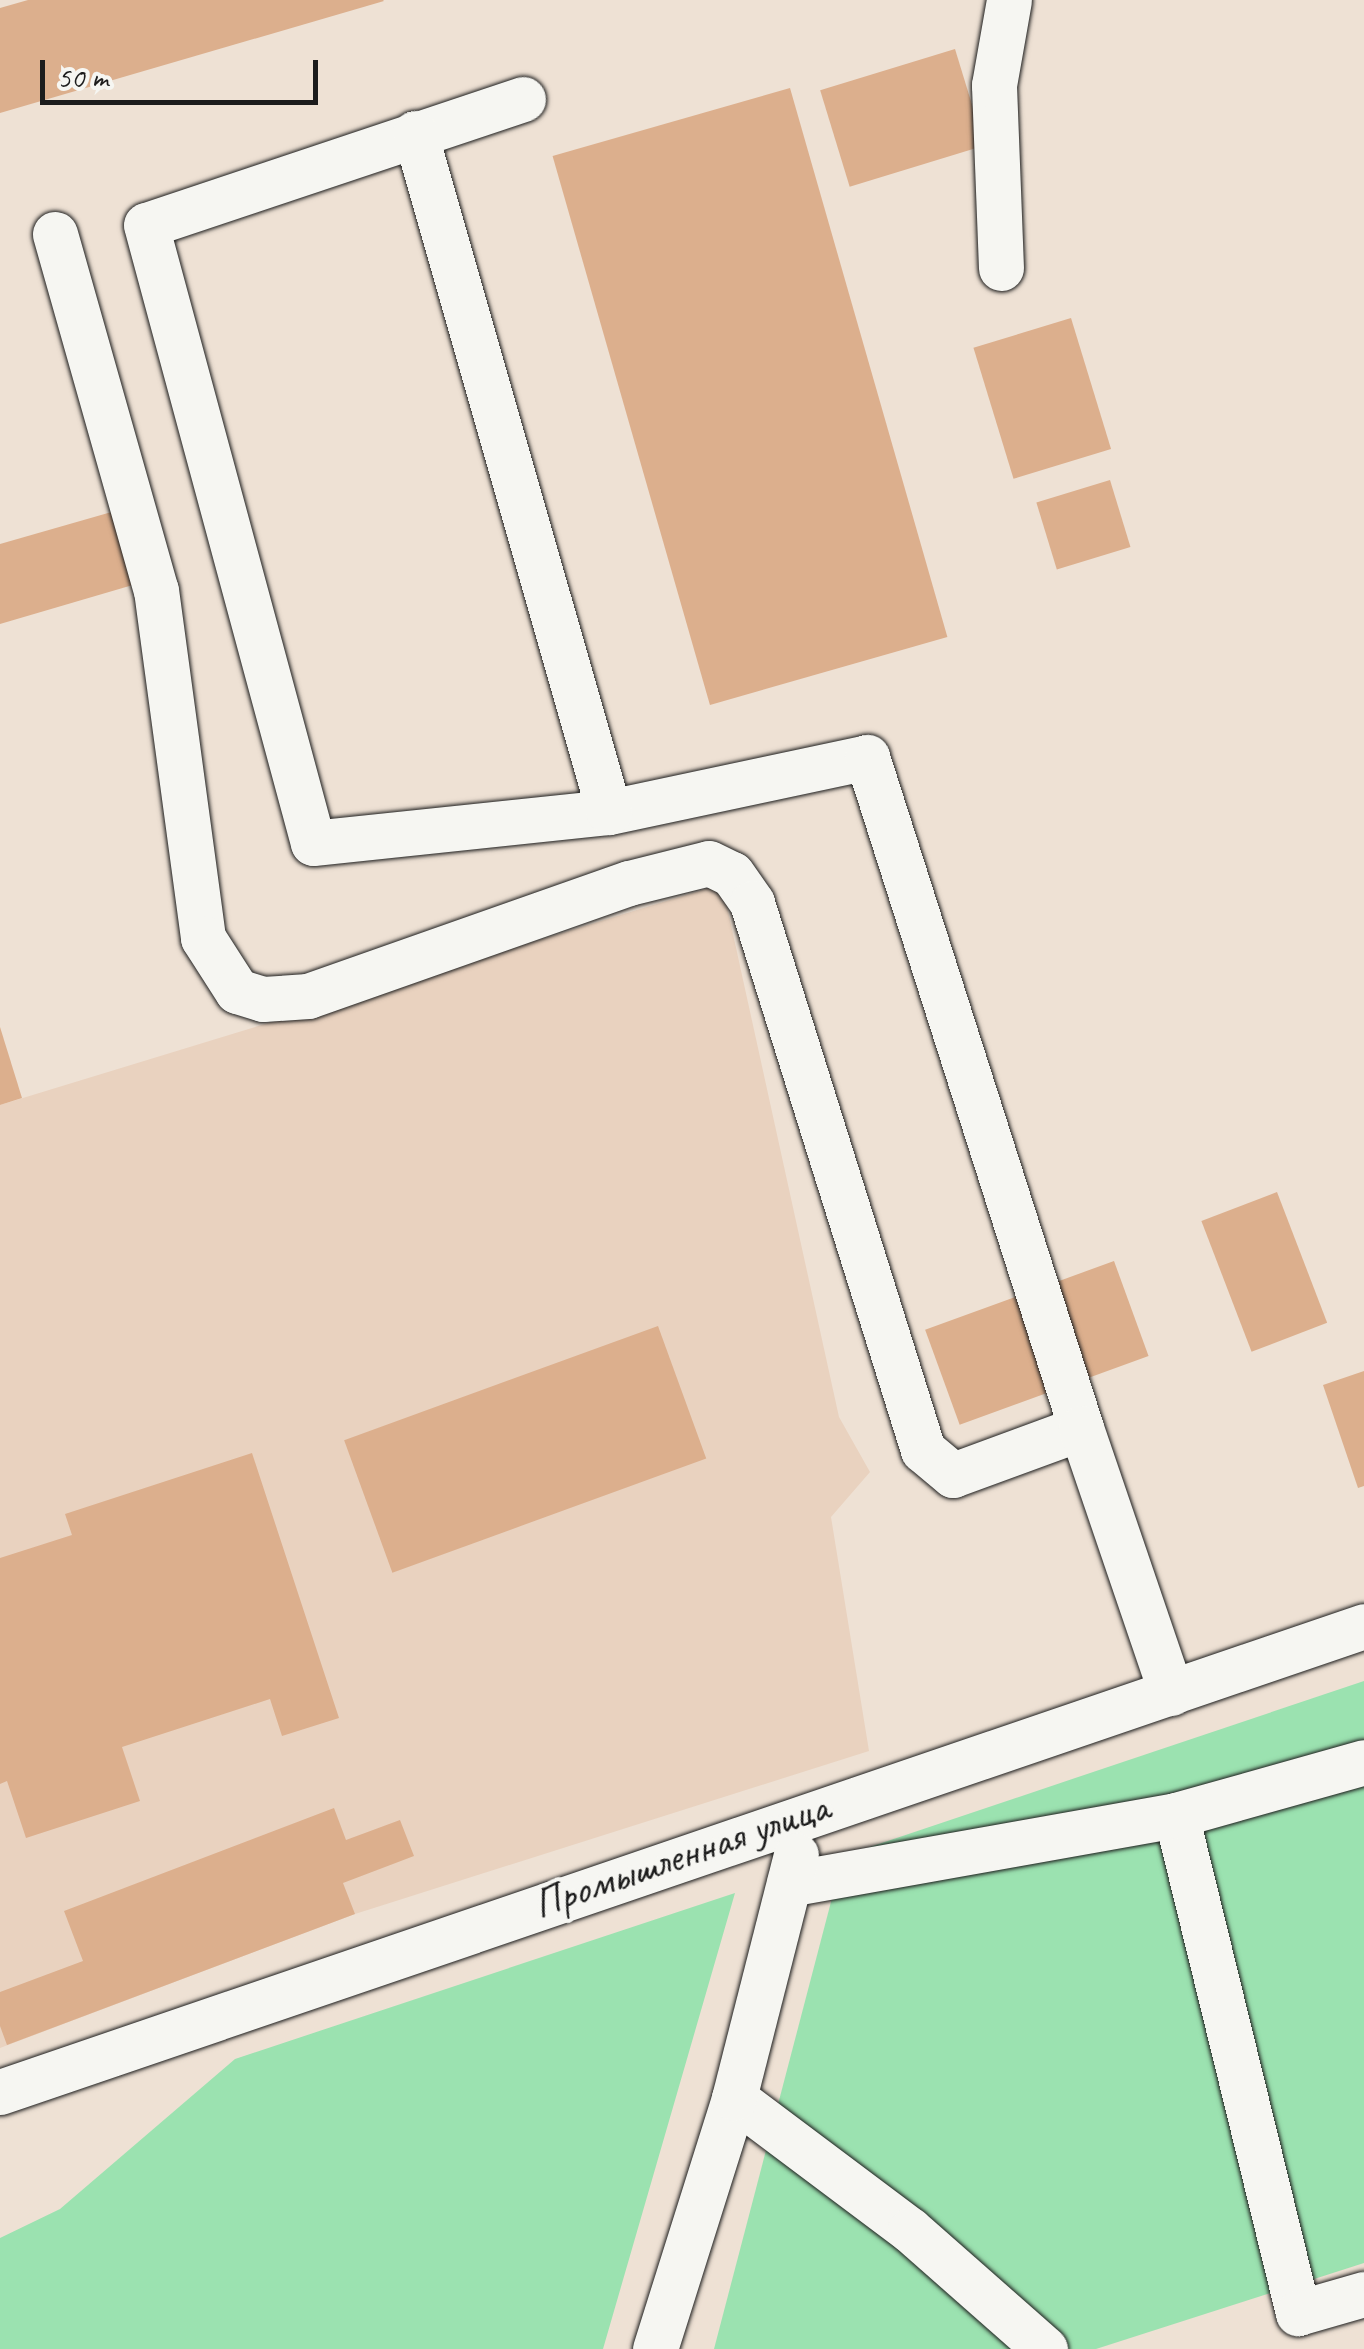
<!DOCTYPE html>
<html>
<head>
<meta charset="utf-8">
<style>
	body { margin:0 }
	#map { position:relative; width:1364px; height:2349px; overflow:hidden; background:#eee1d4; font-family:Caveat,sans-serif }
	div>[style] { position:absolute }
	.built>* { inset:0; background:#e9d2bf }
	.green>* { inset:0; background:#9be2b0 }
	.building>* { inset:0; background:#dcaf8d; transform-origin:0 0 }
	.roads { filter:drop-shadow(0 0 2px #1c1c1c) drop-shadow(0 0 2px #1c1c1c) }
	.minor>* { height:45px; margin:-22.5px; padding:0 22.5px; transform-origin:22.5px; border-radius:22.5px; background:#f6f6f2 }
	span { translate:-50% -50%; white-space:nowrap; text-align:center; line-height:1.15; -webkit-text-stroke:8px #f6f6f2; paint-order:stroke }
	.street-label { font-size:42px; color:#1c1c1c }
	.scale { position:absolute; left:40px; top:60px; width:278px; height:45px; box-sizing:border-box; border:5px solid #1c1c1c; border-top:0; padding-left:12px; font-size:30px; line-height:35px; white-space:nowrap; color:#1c1c1c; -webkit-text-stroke:8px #f6f6f2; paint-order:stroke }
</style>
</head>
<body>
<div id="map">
	<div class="built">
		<i style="clip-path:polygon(722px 884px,839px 1417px,870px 1472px,831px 1517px,869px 1751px,355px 1914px,0 2048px,0 1105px)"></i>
	</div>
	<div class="green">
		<i style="clip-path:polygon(1364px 1681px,1364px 2263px,1096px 2349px,714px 2349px,843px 1856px)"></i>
		<i style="clip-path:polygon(735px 1893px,603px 2349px,0 2349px,0 2238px,60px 2209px,235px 2059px)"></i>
	</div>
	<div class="building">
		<i style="clip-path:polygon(28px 0,383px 0,384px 1px,0 113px,0 8px)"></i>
		<i style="left:955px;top:49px;width:101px;height:141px;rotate:73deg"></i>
		<i style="left:790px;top:88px;width:571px;height:247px;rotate:74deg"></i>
		<i style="left:1071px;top:318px;width:137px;height:102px;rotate:73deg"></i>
		<i style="left:1110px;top:480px;width:70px;height:77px;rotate:73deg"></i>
		<i style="clip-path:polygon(122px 509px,143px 582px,0 624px,0 544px)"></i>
		<i style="clip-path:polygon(0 1027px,22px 1098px,0 1105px)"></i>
		<i style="left:1277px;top:1192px;width:140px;height:81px;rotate:69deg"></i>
		<i style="left:1114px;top:1261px;width:101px;height:201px;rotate:70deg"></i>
		<i style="left:658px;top:1326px;width:141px;height:334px;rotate:70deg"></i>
		<i style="clip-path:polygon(1364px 1371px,1364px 1486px,1358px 1488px,1323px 1385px)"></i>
		<i style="clip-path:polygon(252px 1453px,339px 1718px,282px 1736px,270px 1699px,122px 1747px,140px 1801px,26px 1838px,7px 1781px,0 1784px,0 1558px,72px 1535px,65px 1514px)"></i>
		<i style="clip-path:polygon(334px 1808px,346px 1840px,400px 1820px,414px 1856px,343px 1883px,355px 1914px,7px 2045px,0 2026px,0 1992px,83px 1961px,64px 1911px)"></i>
	</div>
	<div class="roads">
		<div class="minor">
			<i style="left:523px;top:99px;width:397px;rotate:161.5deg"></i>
			<i style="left:146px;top:225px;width:640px;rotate:74.88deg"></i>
			<i style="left:313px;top:843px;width:298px;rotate:-6deg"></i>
			<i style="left:609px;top:812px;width:264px;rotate:-12deg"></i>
			<i style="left:867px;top:757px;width:704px;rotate:72.31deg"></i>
			<i style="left:415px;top:133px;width:706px;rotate:74.05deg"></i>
			<i style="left:55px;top:234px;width:370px;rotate:74.2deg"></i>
			<i style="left:156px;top:590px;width:351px;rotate:82.3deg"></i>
			<i style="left:203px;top:938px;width:63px;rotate:57.3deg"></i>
			<i style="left:237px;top:991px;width:27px;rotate:17deg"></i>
			<i style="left:263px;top:999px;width:45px;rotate:-3.8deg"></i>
			<i style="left:308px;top:996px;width:340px;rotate:-19.4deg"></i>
			<i style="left:629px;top:883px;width:82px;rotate:-14deg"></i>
			<i style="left:709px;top:863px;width:25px;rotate:26deg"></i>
			<i style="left:732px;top:874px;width:35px;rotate:55deg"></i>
			<i style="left:752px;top:903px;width:573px;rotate:72.64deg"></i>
			<i style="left:923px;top:1450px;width:39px;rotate:40deg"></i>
			<i style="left:953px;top:1475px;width:136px;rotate:-20.2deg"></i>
			<i style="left:1081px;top:1428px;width:280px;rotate:71.2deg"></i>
			<i style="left:1001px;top:268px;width:183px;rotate:-92.2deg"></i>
			<i style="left:994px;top:85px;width:86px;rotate:-80deg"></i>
			<i style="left:1176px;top:1815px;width:513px;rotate:76.23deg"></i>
			<i style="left:1298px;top:2313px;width:69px;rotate:-16.1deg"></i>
			<i style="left:789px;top:1884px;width:393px;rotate:-10.1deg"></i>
			<i style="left:1176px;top:1815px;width:195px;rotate:-15.7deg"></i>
			<i style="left:0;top:2092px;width:1441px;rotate:-18.86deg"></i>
			<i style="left:734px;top:2098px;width:220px;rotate:36.9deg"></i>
			<i style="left:910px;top:2230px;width:180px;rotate:41.4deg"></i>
			<i style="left:655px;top:2349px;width:263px;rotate:-72.5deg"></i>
			<i style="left:734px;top:2098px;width:251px;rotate:-75.7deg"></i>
		</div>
	</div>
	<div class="street-label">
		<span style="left:681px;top:1856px;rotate:-19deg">Промышленная улица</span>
	</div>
	<div class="scale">50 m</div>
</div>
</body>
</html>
